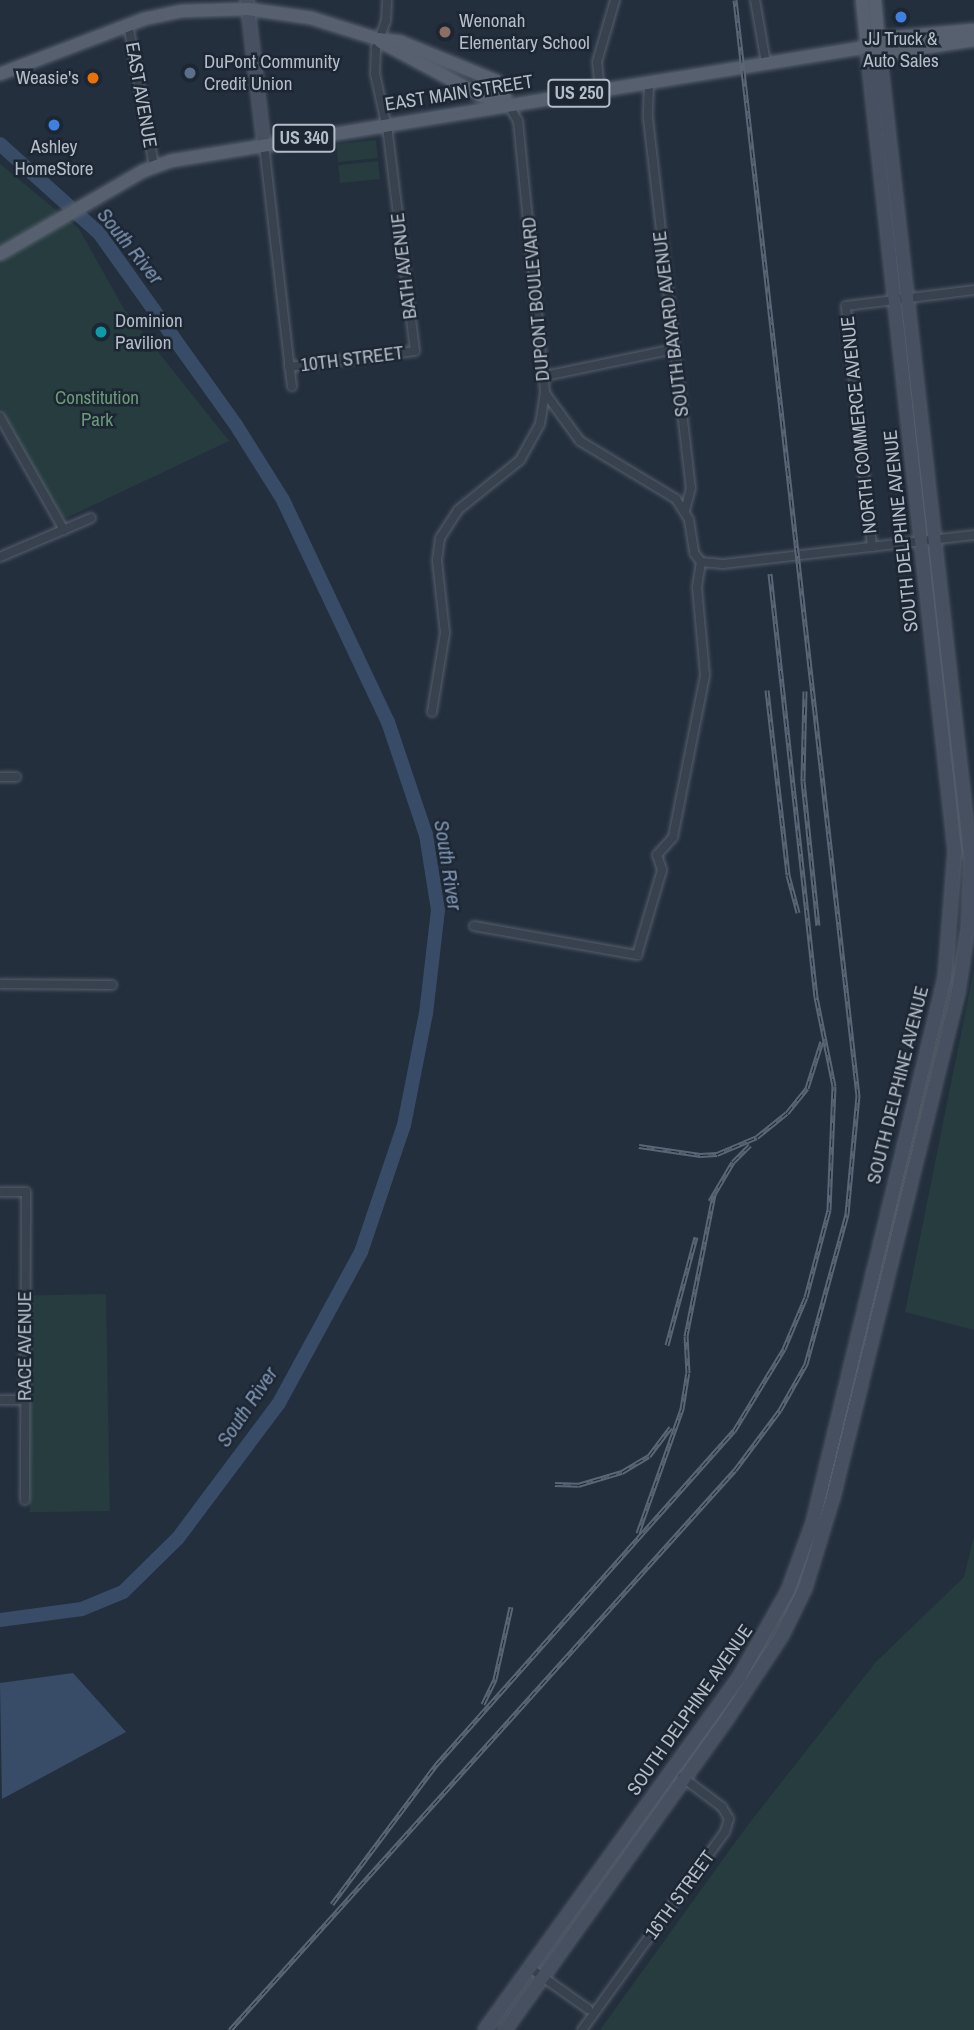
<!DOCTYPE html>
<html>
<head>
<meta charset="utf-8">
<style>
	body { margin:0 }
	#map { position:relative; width:974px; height:2030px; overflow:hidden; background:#242f3e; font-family:"Archivo Narrow",sans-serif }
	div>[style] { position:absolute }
	.green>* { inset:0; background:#263c3f; transform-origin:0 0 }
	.water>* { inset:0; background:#394c67 }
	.river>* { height:14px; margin:-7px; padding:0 7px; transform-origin:7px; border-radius:7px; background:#394c67 }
	.roads { filter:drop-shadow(0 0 2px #565f6c) drop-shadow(0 0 2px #565f6c) }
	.street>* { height:8px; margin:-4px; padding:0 4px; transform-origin:4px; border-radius:4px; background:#38414e }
	.secondary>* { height:12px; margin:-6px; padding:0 6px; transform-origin:6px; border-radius:6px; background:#465061 }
	.primary>* { height:12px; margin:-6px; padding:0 6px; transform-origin:6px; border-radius:6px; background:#56606e }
	.rail>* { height:5px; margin-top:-2.5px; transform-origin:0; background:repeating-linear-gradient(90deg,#1d2633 0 8px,#5a6575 0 16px); box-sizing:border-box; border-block:2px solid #5a6575 }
	.dots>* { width:19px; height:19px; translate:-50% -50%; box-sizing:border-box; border:4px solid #1d2633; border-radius:50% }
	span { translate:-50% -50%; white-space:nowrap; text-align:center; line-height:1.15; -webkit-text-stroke:5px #1d2633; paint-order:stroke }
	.shield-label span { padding:2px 5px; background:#1d2633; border:2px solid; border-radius:5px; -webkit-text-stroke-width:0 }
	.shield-label { font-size:18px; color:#b4bcc9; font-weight:700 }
	.poi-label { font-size:19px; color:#b4bcc9 }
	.left { translate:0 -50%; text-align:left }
	.right { translate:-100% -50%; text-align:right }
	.street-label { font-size:19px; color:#b4bcc9 }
	.park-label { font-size:19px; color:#6b9a76 }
	.water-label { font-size:21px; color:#7c92b1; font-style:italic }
</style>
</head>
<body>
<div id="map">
	<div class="green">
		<i style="left:376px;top:140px;width:18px;height:40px;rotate:84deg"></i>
		<i style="left:378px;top:161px;width:18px;height:40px;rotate:84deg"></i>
		<i style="clip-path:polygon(0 164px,79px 229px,124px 309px,229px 441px,64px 519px,0 412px)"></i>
		<i style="clip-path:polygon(974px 969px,974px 1330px,905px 1312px)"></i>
		<i style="left:106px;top:1294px;width:217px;height:80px;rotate:89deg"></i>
		<i style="clip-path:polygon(974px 1536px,974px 2030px,600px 2030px,747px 1826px,876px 1662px,964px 1577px)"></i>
	</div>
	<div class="water">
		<i style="clip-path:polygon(73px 1673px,126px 1732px,2px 1799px,0 1683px)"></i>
	</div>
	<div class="river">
		<i style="left:0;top:144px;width:133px;rotate:42deg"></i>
		<i style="left:99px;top:233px;width:236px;rotate:54.5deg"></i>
		<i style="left:236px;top:425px;width:89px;rotate:57.9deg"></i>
		<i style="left:283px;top:500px;width:246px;rotate:64.7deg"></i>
		<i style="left:388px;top:722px;width:119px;rotate:71.4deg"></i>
		<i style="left:426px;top:835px;width:76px;rotate:80.9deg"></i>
		<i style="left:438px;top:910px;width:104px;rotate:96.6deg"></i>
		<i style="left:426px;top:1013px;width:114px;rotate:101.1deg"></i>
		<i style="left:404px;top:1125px;width:134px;rotate:108.7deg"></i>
		<i style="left:361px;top:1252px;width:172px;rotate:118.5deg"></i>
		<i style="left:279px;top:1403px;width:169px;rotate:126.8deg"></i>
		<i style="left:178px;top:1538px;width:77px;rotate:135.5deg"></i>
		<i style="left:123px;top:1592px;width:44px;rotate:157.5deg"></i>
		<i style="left:82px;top:1609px;width:83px;rotate:172.4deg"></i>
	</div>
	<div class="roads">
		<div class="street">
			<i style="left:755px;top:0;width:64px;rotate:80.1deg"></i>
			<i style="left:128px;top:24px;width:144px;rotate:79.6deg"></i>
			<i style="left:649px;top:83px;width:35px;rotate:92deg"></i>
			<i style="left:648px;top:118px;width:372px;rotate:83.4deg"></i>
			<i style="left:691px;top:488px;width:24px;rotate:105deg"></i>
			<i style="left:600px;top:90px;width:28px;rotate:-96deg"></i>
			<i style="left:597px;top:62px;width:65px;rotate:-73.8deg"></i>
			<i style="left:508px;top:104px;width:20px;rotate:60deg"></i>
			<i style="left:518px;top:121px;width:273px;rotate:84.3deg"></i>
			<i style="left:545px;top:393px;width:59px;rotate:53.9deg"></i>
			<i style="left:580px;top:441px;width:112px;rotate:31.1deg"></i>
			<i style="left:676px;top:499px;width:25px;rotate:58deg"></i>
			<i style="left:689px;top:520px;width:33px;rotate:81deg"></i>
			<i style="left:694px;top:553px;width:11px;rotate:52deg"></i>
			<i style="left:701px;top:562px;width:22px;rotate:5deg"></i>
			<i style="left:723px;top:564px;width:253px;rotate:-6.6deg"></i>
			<i style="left:264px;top:145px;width:243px;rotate:83.4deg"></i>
			<i style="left:289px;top:367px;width:127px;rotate:-7.2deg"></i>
			<i style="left:415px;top:351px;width:220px;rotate:-97.1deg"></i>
			<i style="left:388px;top:133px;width:60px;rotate:-102.4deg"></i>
			<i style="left:375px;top:74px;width:26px;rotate:-88deg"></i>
			<i style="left:376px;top:48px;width:29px;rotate:-70deg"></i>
			<i style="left:386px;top:21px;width:21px;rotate:-87deg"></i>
			<i style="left:545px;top:376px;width:132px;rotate:-11.8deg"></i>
			<i style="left:0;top:417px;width:130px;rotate:60.5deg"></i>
			<i style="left:872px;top:547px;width:242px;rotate:-96.2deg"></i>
			<i style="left:846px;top:306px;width:129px;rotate:-7.1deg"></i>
			<i style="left:0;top:557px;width:99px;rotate:-23.2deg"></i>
			<i style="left:432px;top:712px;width:80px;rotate:-80.7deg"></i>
			<i style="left:445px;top:633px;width:73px;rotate:-96.3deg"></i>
			<i style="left:437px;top:560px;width:22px;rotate:-82deg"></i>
			<i style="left:440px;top:538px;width:33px;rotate:-57deg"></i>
			<i style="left:458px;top:510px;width:80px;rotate:-38.9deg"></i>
			<i style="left:520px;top:460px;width:41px;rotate:-60.9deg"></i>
			<i style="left:540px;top:424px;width:30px;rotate:-81deg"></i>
			<i style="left:0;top:777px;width:16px"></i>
			<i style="left:474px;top:926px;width:166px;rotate:10.1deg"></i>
			<i style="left:637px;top:955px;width:89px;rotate:-73.6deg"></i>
			<i style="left:662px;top:870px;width:16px;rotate:-108deg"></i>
			<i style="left:657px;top:855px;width:24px;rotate:-48deg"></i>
			<i style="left:673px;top:837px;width:165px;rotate:-78.8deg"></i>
			<i style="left:705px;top:675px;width:88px;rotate:-95.2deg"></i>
			<i style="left:697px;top:587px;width:25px;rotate:-81deg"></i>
			<i style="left:0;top:984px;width:112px;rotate:0.5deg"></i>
			<i style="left:0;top:1192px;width:26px"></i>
			<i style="left:26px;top:1192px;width:308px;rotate:90.2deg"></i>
			<i style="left:0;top:1400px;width:25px"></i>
			<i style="left:530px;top:1968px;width:71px;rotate:35.3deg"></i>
			<i style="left:582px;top:2030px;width:244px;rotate:-54.2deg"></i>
			<i style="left:725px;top:1832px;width:14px;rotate:-73deg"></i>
			<i style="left:729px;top:1819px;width:14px;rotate:-120deg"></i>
			<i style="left:722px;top:1807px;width:50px;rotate:-143.1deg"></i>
		</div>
		<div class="secondary">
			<i style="left:247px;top:0;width:146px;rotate:83.3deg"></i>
			<i style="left:485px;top:2030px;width:436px;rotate:-54.2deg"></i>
			<i style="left:740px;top:1676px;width:98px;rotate:-60.5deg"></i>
			<i style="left:788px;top:1591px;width:72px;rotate:-69.8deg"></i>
			<i style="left:813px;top:1523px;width:561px;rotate:-76.39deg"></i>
			<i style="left:945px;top:978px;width:127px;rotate:-85.5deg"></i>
			<i style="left:955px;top:851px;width:809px;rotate:-96.25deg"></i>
			<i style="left:505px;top:2030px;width:384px;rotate:-54.5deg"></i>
			<i style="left:728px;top:1717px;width:98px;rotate:-56.6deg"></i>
			<i style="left:782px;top:1635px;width:52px;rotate:-63.9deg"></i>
			<i style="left:805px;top:1588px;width:95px;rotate:-72.9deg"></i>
			<i style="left:833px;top:1497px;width:520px;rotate:-76.1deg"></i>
			<i style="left:958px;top:992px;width:65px;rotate:-81.1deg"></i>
			<i style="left:968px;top:928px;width:66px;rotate:-87.4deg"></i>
			<i style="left:971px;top:862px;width:817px;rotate:-96.46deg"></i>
		</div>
		<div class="primary">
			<i style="left:862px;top:0;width:47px;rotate:83.9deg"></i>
			<i style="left:875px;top:0;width:49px;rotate:85.3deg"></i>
			<i style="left:381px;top:42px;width:112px;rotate:28.2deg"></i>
			<i style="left:480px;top:95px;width:26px;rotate:18deg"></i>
			<i style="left:867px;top:47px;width:23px;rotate:15deg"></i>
			<i style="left:889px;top:53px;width:86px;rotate:-8.7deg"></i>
			<i style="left:0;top:74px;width:154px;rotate:-20.9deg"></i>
			<i style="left:144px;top:19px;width:39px;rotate:-12deg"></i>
			<i style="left:182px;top:11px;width:66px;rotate:-1.7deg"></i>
			<i style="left:248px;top:9px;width:64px;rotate:8.1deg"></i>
			<i style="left:311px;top:18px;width:70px;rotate:17.4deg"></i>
			<i style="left:378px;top:39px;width:23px;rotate:7deg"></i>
			<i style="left:401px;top:42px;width:103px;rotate:22.3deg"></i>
			<i style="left:496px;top:81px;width:26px;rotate:62deg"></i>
			<i style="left:0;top:254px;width:165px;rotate:-30.1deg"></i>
			<i style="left:143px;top:171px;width:29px;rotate:-20deg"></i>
			<i style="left:170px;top:161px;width:706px;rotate:-9.29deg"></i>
			<i style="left:867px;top:47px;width:21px;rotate:-25deg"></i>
			<i style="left:886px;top:38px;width:88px;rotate:-5.2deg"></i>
		</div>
	</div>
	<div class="rail">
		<i style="left:767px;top:690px;width:186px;rotate:83.5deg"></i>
		<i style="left:788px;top:875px;width:39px;rotate:75deg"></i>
		<i style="left:805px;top:691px;width:90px;rotate:91.3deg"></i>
		<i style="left:803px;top:781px;width:145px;rotate:84.1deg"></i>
		<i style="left:639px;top:1146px;width:62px;rotate:8.4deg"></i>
		<i style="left:700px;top:1155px;width:17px;rotate:-3deg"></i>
		<i style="left:717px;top:1154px;width:43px;rotate:-23deg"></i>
		<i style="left:757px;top:1137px;width:38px;rotate:-39deg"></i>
		<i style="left:787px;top:1113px;width:32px;rotate:-51deg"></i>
		<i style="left:807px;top:1088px;width:49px;rotate:-72.3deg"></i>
		<i style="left:710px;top:1201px;width:45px;rotate:-59.5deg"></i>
		<i style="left:733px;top:1162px;width:24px;rotate:-45deg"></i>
		<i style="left:667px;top:1345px;width:112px;rotate:-75deg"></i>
		<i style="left:555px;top:1484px;width:23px;rotate:2deg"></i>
		<i style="left:578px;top:1485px;width:46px;rotate:-16.5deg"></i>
		<i style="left:622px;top:1472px;width:31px;rotate:-31deg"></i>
		<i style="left:649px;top:1456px;width:36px;rotate:-53deg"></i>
		<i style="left:638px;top:1533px;width:132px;rotate:-70.5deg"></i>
		<i style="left:682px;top:1409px;width:36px;rotate:-81deg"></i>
		<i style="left:688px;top:1373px;width:37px;rotate:-93deg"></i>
		<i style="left:686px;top:1336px;width:145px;rotate:-78.8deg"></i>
		<i style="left:483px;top:1704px;width:28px;rotate:-64deg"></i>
		<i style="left:495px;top:1679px;width:74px;rotate:-77.5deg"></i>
		<i style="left:332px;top:1904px;width:174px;rotate:-53.2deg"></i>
		<i style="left:436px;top:1765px;width:448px;rotate:-48.3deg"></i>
		<i style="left:734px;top:1431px;width:96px;rotate:-58.6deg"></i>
		<i style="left:784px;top:1349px;width:56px;rotate:-67.1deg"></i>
		<i style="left:806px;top:1297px;width:90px;rotate:-75.2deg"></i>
		<i style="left:829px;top:1210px;width:124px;rotate:-87.7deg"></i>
		<i style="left:834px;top:1086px;width:91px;rotate:-101.4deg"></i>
		<i style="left:816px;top:997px;width:426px;rotate:-96.2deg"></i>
		<i style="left:230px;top:2030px;width:754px;rotate:-47.96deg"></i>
		<i style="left:735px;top:1470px;width:75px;rotate:-53.1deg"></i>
		<i style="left:780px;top:1410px;width:53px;rotate:-60.5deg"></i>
		<i style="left:806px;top:1364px;width:156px;rotate:-74.7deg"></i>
		<i style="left:847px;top:1214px;width:119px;rotate:-84.7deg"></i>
		<i style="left:858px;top:1096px;width:1103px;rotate:-96.4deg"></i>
	</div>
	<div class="dots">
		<i style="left:901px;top:17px;background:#3f7fe0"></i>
		<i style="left:445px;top:32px;background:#8d6e63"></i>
		<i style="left:190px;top:73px;background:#5c6f8a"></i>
		<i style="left:93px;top:78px;background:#e8710a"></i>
		<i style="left:54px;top:125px;background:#3f7fe0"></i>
		<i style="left:101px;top:332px;background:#0f9aa8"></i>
	</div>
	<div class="shield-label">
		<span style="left:579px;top:93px">US 250</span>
		<span style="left:304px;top:138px">US 340</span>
	</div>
	<div class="poi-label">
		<span class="left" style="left:459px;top:32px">Wenonah<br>Elementary School</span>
		<span style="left:901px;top:50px">JJ Truck &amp;<br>Auto Sales</span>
		<span class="left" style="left:204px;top:73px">DuPont Community<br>Credit Union</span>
		<span class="right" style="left:79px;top:78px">Weasie's</span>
		<span style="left:54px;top:158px">Ashley<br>HomeStore</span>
		<span class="left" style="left:115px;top:332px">Dominion<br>Pavilion</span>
	</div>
	<div class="street-label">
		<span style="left:459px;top:93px;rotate:-9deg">EAST MAIN STREET</span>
		<span style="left:141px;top:95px;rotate:80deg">EAST AVENUE</span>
		<span style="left:404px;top:266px;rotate:-97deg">BATH AVENUE</span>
		<span style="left:536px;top:299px;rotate:-95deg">DUPONT BOULEVARD</span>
		<span style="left:671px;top:324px;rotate:-97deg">SOUTH BAYARD AVENUE</span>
		<span style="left:352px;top:359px;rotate:-7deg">10TH STREET</span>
		<span style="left:859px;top:425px;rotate:-96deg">NORTH COMMERCE AVENUE</span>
		<span style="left:901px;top:531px;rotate:-96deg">SOUTH DELPHINE AVENUE</span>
		<span style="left:898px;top:1085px;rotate:-76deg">SOUTH DELPHINE AVENUE</span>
		<span style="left:25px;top:1346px;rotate:-90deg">RACE AVENUE</span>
		<span style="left:690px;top:1710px;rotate:-55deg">SOUTH DELPHINE AVENUE</span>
		<span style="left:680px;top:1895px;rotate:-54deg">16TH STREET</span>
	</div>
	<div class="park-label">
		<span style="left:97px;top:409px">Constitution<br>Park</span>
	</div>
	<div class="water-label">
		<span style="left:130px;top:246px;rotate:51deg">South River</span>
		<span style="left:448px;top:865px;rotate:81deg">South River</span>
		<span style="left:247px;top:1407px;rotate:-56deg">South River</span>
	</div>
</div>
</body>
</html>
